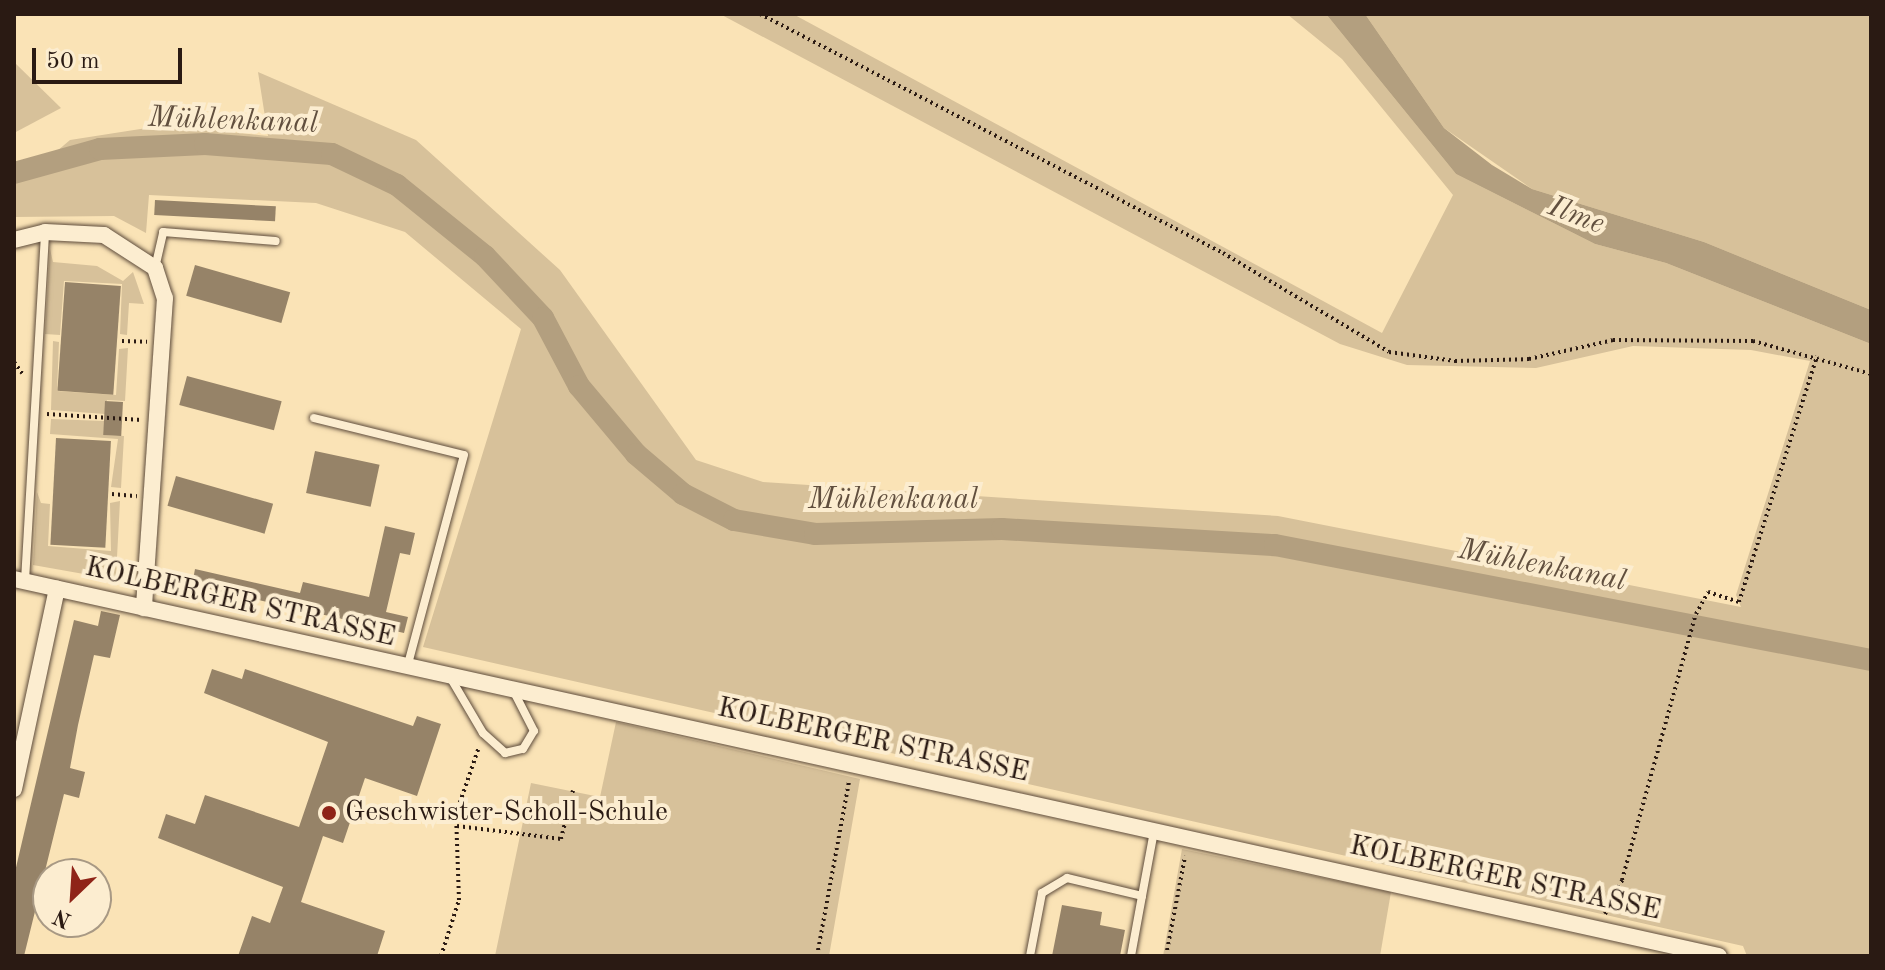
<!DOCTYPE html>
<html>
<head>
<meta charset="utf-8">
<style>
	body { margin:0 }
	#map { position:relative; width:1885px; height:970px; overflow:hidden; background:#fae3b6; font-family:"Old Standard TT",serif }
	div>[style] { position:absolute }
	.green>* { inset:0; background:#d7c19a }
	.water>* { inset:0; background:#b39f7f }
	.canal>* { height:22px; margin:-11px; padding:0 11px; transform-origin:11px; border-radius:11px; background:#b39f7f }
	.building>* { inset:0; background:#968368; transform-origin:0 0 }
	.path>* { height:4px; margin-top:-2px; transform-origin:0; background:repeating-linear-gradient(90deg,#2a1a13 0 2px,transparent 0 6px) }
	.roads { filter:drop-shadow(0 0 2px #5e4c3c) drop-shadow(0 0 2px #5e4c3c) }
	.service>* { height:8px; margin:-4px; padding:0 4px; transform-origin:4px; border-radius:4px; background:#fcedd0 }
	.minor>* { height:16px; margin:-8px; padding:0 8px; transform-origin:8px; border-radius:8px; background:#fcedd0 }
	.dots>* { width:22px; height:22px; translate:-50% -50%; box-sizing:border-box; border:4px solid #fcedd0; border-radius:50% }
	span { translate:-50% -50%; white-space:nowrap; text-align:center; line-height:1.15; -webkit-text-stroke:8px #fcedd0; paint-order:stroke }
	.street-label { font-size:28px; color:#2a1a13 }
	.poi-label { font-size:28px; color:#2a1a13 }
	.left { translate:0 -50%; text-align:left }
	.water-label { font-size:30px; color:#614f3e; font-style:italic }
	.frame { position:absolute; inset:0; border:16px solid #2a1a13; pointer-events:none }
	.north { position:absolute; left:32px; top:858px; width:80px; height:80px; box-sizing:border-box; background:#fcedd0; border:2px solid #a89984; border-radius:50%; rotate:205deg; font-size:22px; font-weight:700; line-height:32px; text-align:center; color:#2a1a13 }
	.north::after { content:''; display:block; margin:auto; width:28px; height:36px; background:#8f2418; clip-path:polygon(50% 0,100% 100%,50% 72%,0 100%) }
	.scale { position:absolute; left:32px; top:48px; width:150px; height:36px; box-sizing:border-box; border:4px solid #2a1a13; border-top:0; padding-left:10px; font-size:24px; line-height:28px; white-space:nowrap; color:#2a1a13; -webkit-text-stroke:6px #fcedd0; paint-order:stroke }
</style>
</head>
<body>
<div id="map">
	<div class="green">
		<i style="clip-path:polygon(720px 14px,793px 14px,1382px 333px,1453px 195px,1342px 59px,1287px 14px,1326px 14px,1456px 174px,1595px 244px,1666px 263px,1871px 344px,1871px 956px,1747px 956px,1743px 946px,423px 647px,521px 329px,405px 232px,316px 203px,149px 195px,146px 233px,114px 216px,14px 217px,14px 168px,50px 157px,70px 140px,166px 125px,268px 136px,258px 72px,416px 140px,560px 270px,696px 460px,763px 482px,1278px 516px,1741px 607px,1736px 595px,1810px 361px,1751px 350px,1633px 346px,1536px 368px,1407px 365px,1340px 344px)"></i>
		<i style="clip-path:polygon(1365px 14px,1871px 14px,1871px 310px,1704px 242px,1532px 189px,1444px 128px)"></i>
		<i style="clip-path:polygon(14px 62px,61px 108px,14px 133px)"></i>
		<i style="clip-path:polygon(50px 249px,53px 262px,97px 266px,123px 281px,133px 272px,144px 304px,129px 303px,127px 335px,120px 334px,122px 284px,64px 281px,60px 335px,45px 334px)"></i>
		<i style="clip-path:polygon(53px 341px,59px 342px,57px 391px,116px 395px,119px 349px,128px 348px,125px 401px,107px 400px,105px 414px,51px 410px)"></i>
		<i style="clip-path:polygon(51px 419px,104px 421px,104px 435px,124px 436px,121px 488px,111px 487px,118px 439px,50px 434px)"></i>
		<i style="clip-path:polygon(37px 492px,41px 503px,50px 504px,48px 546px,111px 551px,110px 503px,120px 501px,116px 576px,129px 582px,33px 565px)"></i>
		<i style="clip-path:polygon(616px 722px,860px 779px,829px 956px,495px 956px,531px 783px,600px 797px)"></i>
		<i style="clip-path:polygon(1182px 849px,1391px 892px,1380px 956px,1163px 956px)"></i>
	</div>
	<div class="water">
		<i style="clip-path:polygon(1326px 14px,1365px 14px,1444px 128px,1492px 165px,1532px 189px,1704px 242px,1871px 310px,1871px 344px,1666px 263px,1595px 244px,1456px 174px)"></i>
	</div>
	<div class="canal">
		<i style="left:14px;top:173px;width:89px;rotate:-15.6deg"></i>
		<i style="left:100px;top:149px;width:105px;rotate:-2.7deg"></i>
		<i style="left:205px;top:144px;width:127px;rotate:4.5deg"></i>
		<i style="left:332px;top:154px;width:72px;rotate:25.5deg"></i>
		<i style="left:397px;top:185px;width:113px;rotate:38.9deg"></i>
		<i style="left:485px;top:256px;width:85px;rotate:46.9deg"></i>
		<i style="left:543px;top:318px;width:77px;rotate:62.1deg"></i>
		<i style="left:579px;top:386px;width:89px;rotate:50deg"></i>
		<i style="left:636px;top:454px;width:62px;rotate:40.4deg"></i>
		<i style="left:683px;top:494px;width:57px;rotate:27deg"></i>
		<i style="left:734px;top:520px;width:82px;rotate:9.8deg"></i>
		<i style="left:815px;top:534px;width:187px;rotate:-1.5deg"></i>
		<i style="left:1002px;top:529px;width:273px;rotate:3.4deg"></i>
		<i style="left:1275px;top:545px;width:607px;rotate:10.92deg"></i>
	</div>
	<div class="building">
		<i style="left:155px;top:200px;width:121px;height:15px;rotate:3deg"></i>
		<i style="left:195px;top:265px;width:99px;height:32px;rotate:16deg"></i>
		<i style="left:65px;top:282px;width:56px;height:109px;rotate:4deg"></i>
		<i style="left:187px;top:376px;width:98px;height:30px;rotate:15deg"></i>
		<i style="left:105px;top:401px;width:18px;height:34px;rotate:3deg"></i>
		<i style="left:56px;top:438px;width:55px;height:107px;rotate:3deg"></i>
		<i style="left:315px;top:451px;width:66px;height:43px;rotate:12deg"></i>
		<i style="left:176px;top:476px;width:101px;height:31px;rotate:16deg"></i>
		<i style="clip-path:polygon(385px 526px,415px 533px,410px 555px,400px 553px,386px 612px,408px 617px,404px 633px,192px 585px,195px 569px,300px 593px,303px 582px,369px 597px)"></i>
		<i style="clip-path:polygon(101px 611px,120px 615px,110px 658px,94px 655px,78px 725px,70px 768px,85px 772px,79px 798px,64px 794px,24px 956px,14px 956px,14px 876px,74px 620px,98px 626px)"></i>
		<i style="clip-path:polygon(212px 669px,242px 679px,245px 669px,413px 726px,417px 716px,441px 724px,417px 796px,365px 778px,343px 843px,323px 836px,301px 902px,385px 931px,377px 956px,238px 956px,252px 916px,270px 923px,283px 887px,158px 838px,166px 814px,195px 824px,205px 795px,299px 827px,328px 742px,204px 693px)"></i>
		<i style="clip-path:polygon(1062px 905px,1102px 912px,1100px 925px,1125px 930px,1120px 956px,1052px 956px)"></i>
	</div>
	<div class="path">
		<i style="left:760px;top:14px;width:521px;rotate:27.3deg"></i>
		<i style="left:1223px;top:253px;width:193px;rotate:30.8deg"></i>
		<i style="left:1389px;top:352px;width:67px;rotate:7.8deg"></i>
		<i style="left:1455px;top:361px;width:74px;rotate:-1.5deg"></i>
		<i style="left:1529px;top:359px;width:86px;rotate:-12.7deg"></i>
		<i style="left:1613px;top:340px;width:140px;rotate:0.4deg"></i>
		<i style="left:1753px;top:341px;width:123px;rotate:15.6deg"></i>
		<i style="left:122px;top:341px;width:25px;rotate:2deg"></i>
		<i style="left:14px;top:362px;width:14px;rotate:54deg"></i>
		<i style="left:47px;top:414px;width:95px;rotate:3.6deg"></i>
		<i style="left:112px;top:494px;width:25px;rotate:5deg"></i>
		<i style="left:457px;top:826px;width:105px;rotate:7.1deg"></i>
		<i style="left:561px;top:839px;width:50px;rotate:-76.2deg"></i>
		<i style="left:1605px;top:914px;width:38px;rotate:-63deg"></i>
		<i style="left:1622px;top:880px;width:276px;rotate:-74.5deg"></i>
		<i style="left:1696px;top:614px;width:25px;rotate:-61deg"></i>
		<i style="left:1708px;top:592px;width:33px;rotate:18deg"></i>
		<i style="left:1739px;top:602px;width:258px;rotate:-72.4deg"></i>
		<i style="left:441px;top:956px;width:59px;rotate:-72.2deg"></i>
		<i style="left:459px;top:900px;width:86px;rotate:-92deg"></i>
		<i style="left:456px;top:814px;width:71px;rotate:-71.1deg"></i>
		<i style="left:817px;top:956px;width:178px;rotate:-79.6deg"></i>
		<i style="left:1166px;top:956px;width:102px;rotate:-79.2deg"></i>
	</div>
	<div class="roads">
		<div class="service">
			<i style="left:155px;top:268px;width:37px;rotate:-77deg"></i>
			<i style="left:163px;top:232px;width:113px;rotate:4.6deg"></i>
			<i style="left:314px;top:418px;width:154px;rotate:13.9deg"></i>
			<i style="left:464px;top:455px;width:220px;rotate:105deg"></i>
			<i style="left:25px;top:581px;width:350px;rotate:-86.7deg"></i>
			<i style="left:450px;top:677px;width:65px;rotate:59.5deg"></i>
			<i style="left:483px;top:733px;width:30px;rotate:42deg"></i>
			<i style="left:505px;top:753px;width:18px;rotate:-13deg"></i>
			<i style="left:523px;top:749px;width:21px;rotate:-59deg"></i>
			<i style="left:534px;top:731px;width:44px;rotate:-117.1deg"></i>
			<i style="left:1030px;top:956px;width:64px;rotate:-79.2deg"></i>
			<i style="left:1042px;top:893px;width:29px;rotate:-31deg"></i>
			<i style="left:1067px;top:878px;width:77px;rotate:13.5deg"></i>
			<i style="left:1142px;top:896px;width:66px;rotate:-79.5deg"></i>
			<i style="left:1131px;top:956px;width:61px;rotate:-79.6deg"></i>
		</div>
		<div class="minor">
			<i style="left:14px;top:240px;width:32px;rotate:-14deg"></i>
			<i style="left:45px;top:232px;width:59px;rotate:2.9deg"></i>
			<i style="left:104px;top:235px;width:61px;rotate:32.9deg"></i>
			<i style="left:155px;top:268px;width:32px;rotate:72deg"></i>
			<i style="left:165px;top:298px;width:311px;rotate:93.9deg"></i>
			<i style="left:14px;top:579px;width:1746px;rotate:12.47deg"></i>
			<i style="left:14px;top:789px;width:205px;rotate:-77.9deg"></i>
		</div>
	</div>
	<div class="dots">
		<i style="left:329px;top:813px;background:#8f2418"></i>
	</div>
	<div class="street-label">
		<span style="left:240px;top:603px;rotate:13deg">KOLBERGER STRASSE</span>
		<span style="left:873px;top:741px;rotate:12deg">KOLBERGER STRASSE</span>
		<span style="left:1505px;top:879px;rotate:12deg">KOLBERGER STRASSE</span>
	</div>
	<div class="poi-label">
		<span class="left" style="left:345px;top:813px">Geschwister-Scholl-Schule</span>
	</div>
	<div class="water-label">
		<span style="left:233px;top:121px;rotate:2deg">Mühlenkanal</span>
		<span style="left:1576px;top:216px;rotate:21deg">Ilme</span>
		<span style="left:893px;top:500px">Mühlenkanal</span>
		<span style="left:1542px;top:566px;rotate:11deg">Mühlenkanal</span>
	</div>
	<div class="frame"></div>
	<div class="north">N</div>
	<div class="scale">50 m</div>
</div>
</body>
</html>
